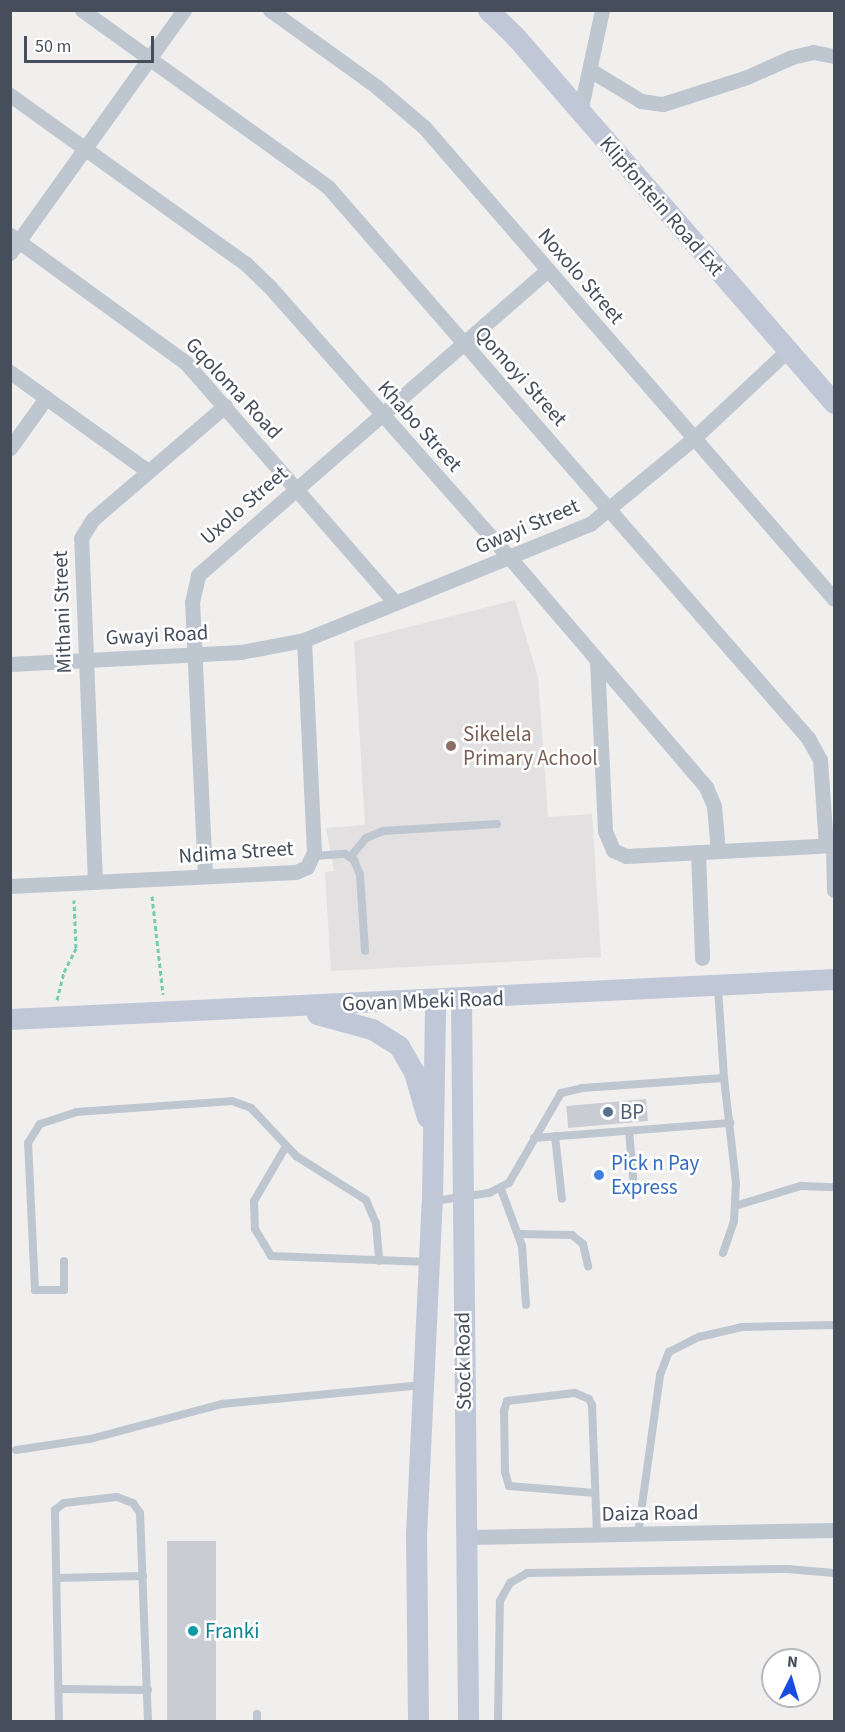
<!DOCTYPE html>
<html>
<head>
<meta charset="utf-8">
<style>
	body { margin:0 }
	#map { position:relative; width:845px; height:1732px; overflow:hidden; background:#f1eeee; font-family:"Source Sans 3",sans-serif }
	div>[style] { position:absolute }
	.education>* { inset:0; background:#e2e0e0 }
	.building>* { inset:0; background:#caccd4; transform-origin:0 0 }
	.path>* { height:3px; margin-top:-1.5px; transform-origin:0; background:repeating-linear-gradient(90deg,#74cdb0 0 4.5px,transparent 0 7.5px) }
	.lane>* { height:8px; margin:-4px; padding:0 4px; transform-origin:4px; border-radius:4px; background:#bec6d0 }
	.street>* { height:15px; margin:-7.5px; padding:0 7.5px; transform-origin:7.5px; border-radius:7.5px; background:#bec6d0 }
	.secondary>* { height:21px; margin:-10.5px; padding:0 10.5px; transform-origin:10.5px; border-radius:10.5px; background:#c0c7d7 }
	.dots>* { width:16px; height:16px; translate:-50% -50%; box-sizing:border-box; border:3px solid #fff; border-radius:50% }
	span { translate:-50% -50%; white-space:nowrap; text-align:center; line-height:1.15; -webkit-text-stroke:5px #fff; paint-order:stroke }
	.street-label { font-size:21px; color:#464e5c }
	.education-label { font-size:21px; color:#785e54 }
	.left { translate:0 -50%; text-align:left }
	.service-label { font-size:21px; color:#4e5e75 }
	.shop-label { font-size:21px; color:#366cbe }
	.culture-label { font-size:21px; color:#0d838f }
	.frame { position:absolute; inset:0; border:12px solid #464e5c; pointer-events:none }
	.north { position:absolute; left:761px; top:1648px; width:60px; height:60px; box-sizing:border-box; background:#fff; border:2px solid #b5b8be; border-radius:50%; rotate:5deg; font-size:16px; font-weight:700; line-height:24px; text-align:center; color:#464e5c }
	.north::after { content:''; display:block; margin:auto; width:21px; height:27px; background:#194de0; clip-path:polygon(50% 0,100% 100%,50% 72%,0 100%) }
	.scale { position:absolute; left:24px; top:36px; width:130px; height:27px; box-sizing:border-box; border:3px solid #464e5c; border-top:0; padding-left:8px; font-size:18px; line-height:21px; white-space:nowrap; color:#464e5c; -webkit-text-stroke:4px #fff; paint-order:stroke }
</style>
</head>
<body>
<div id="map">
	<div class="education">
		<i style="clip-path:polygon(515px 600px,538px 677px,548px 817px,592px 814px,601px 957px,331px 971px,325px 872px,334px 871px,326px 828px,365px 825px,354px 641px)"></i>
	</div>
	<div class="building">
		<i style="left:646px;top:1099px;width:22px;height:80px;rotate:85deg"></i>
		<i style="left:167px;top:1541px;width:49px;height:181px"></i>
	</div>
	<div class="path">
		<i style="left:152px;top:896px;width:99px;rotate:83.6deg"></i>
		<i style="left:57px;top:1000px;width:29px;rotate:-76deg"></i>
		<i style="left:64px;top:972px;width:27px;rotate:-63deg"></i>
		<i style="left:76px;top:948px;width:48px;rotate:-92.4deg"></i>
	</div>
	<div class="lane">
		<i style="left:314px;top:856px;width:31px;rotate:-4deg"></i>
		<i style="left:345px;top:854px;width:11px;rotate:34deg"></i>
		<i style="left:354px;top:860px;width:16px;rotate:68deg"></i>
		<i style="left:360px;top:875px;width:76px;rotate:86.2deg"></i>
		<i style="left:351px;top:856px;width:23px;rotate:-50deg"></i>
		<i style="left:366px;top:838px;width:18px;rotate:-22deg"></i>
		<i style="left:383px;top:831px;width:114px;rotate:-3.5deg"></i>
		<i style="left:629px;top:1131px;width:56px;rotate:84.9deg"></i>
		<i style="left:555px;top:1136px;width:63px;rotate:83.7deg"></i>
		<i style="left:534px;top:1138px;width:197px;rotate:-4.4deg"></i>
		<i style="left:285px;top:1148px;width:61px;rotate:120.3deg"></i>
		<i style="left:254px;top:1201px;width:28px;rotate:88deg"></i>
		<i style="left:255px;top:1229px;width:31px;rotate:59deg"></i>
		<i style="left:271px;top:1256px;width:157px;rotate:2.2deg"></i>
		<i style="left:501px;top:1189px;width:61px;rotate:69.8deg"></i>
		<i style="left:522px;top:1246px;width:59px;rotate:86.1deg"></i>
		<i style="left:434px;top:1201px;width:56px;rotate:-8.3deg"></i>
		<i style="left:489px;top:1193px;width:22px;rotate:-27deg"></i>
		<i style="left:509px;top:1183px;width:104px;rotate:-60deg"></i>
		<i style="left:561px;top:1093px;width:22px;rotate:-13deg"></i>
		<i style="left:582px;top:1088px;width:142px;rotate:-4deg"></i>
		<i style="left:724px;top:1078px;width:91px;rotate:-93.8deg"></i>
		<i style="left:735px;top:1206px;width:69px;rotate:-16.9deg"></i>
		<i style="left:801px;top:1186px;width:33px;rotate:2deg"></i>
		<i style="left:518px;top:1234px;width:54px;rotate:1.1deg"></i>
		<i style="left:572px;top:1235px;width:14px;rotate:39deg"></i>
		<i style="left:583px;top:1244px;width:23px;rotate:77deg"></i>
		<i style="left:723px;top:1253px;width:34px;rotate:-71deg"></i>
		<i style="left:734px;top:1221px;width:38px;rotate:-87deg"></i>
		<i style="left:736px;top:1183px;width:106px;rotate:-96.5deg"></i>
		<i style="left:64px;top:1261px;width:29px;rotate:90deg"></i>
		<i style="left:64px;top:1290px;width:29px;rotate:180deg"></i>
		<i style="left:35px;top:1290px;width:147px;rotate:-92.7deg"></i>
		<i style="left:28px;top:1143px;width:22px;rotate:-58deg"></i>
		<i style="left:40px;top:1124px;width:38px;rotate:-18deg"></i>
		<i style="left:76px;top:1112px;width:156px;rotate:-4deg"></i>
		<i style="left:232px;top:1101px;width:20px;rotate:20deg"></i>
		<i style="left:251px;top:1108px;width:66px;rotate:46.8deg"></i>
		<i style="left:296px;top:1156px;width:83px;rotate:32.2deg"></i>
		<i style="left:366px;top:1200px;width:25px;rotate:67deg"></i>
		<i style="left:376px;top:1223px;width:38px;rotate:85deg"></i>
		<i style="left:16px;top:1450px;width:75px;rotate:-8.5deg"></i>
		<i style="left:90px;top:1439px;width:137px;rotate:-14.9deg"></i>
		<i style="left:222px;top:1404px;width:202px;rotate:-5.4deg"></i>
		<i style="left:595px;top:1493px;width:86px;rotate:-175.3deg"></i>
		<i style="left:509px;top:1486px;width:15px;rotate:-106deg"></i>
		<i style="left:505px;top:1472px;width:61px;rotate:-90.9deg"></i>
		<i style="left:504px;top:1411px;width:10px;rotate:-73deg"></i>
		<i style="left:507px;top:1401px;width:68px;rotate:-6.7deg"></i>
		<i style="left:575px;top:1393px;width:15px;rotate:23deg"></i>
		<i style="left:589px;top:1399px;width:7px;rotate:63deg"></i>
		<i style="left:592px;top:1405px;width:129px;rotate:87.8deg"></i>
		<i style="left:638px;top:1534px;width:161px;rotate:-82.1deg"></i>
		<i style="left:660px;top:1375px;width:25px;rotate:-69deg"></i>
		<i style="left:669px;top:1352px;width:34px;rotate:-27deg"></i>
		<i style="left:699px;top:1337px;width:44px;rotate:-13.1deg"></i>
		<i style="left:742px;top:1327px;width:92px;rotate:-1.2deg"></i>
		<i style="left:57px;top:1578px;width:86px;rotate:-1.3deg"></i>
		<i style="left:59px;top:1689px;width:89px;rotate:0.6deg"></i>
		<i style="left:257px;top:1714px;width:8px;rotate:90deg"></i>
		<i style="left:59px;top:1722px;width:212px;rotate:-91.1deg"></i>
		<i style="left:55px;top:1510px;width:11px;rotate:-38deg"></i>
		<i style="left:64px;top:1503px;width:53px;rotate:-6.5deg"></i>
		<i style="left:117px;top:1497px;width:17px;rotate:21deg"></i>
		<i style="left:133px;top:1503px;width:12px;rotate:55deg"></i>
		<i style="left:140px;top:1513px;width:209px;rotate:87.8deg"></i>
		<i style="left:498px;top:1722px;width:121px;rotate:-89.1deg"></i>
		<i style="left:500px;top:1601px;width:21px;rotate:-61deg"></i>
		<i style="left:510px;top:1583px;width:20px;rotate:-30deg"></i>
		<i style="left:527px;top:1573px;width:260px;rotate:-0.9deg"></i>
		<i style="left:787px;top:1569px;width:47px;rotate:4.9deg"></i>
	</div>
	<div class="street">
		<i style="left:82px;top:10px;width:303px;rotate:35.7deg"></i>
		<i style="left:328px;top:187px;width:731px;rotate:48.94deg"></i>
		<i style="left:808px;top:738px;width:25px;rotate:61deg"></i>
		<i style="left:820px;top:760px;width:85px;rotate:86deg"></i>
		<i style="left:270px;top:10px;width:132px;rotate:35.7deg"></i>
		<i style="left:377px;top:87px;width:62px;rotate:40.4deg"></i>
		<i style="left:424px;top:127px;width:625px;rotate:49.02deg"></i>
		<i style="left:590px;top:70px;width:60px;rotate:31.3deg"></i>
		<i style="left:641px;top:101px;width:22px;rotate:8deg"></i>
		<i style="left:663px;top:104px;width:88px;rotate:-17.8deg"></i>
		<i style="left:747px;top:77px;width:49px;rotate:-24deg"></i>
		<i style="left:792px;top:57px;width:22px;rotate:-13deg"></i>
		<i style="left:813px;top:52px;width:21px;rotate:11deg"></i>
		<i style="left:10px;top:95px;width:289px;rotate:35.6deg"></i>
		<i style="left:245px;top:263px;width:33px;rotate:44deg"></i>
		<i style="left:269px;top:286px;width:362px;rotate:48.5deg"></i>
		<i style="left:509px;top:557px;width:303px;rotate:49.4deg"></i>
		<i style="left:706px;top:787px;width:21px;rotate:67deg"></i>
		<i style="left:714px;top:806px;width:45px;rotate:84.9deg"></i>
		<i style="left:580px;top:112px;width:104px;rotate:-77.8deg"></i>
		<i style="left:10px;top:235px;width:218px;rotate:36deg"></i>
		<i style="left:186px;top:363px;width:318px;rotate:48.9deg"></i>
		<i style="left:10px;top:253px;width:299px;rotate:-54.4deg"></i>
		<i style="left:10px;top:372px;width:170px;rotate:35.7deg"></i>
		<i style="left:10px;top:448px;width:62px;rotate:-54.2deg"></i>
		<i style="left:597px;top:661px;width:170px;rotate:87.3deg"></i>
		<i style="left:605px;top:831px;width:21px;rotate:67deg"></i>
		<i style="left:613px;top:850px;width:14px;rotate:25deg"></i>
		<i style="left:626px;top:856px;width:208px;rotate:-3deg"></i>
		<i style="left:10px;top:664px;width:231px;rotate:-3deg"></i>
		<i style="left:241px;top:652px;width:64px;rotate:-10.8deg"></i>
		<i style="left:304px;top:640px;width:309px;rotate:-22.1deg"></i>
		<i style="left:590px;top:524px;width:135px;rotate:-39.6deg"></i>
		<i style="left:694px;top:438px;width:129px;rotate:-43.1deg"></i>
		<i style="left:833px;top:845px;width:45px;rotate:88.7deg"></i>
		<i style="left:698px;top:852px;width:106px;rotate:87.8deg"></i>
		<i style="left:205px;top:876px;width:274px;rotate:-92.7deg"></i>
		<i style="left:192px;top:602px;width:28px;rotate:-77deg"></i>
		<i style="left:198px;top:575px;width:464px;rotate:-41.1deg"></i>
		<i style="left:95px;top:882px;width:344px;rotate:-92.3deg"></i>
		<i style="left:81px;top:538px;width:22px;rotate:-58deg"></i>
		<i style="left:93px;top:519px;width:174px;rotate:-40.6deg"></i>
		<i style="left:10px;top:886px;width:286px;rotate:-2.8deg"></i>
		<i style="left:296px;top:872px;width:12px;rotate:-24deg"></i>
		<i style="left:307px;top:867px;width:17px;rotate:-65deg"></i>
		<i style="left:314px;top:852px;width:212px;rotate:-92.7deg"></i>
		<i style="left:466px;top:1537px;width:368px;rotate:-1.1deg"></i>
	</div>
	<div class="secondary">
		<i style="left:488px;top:10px;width:36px;rotate:44deg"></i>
		<i style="left:514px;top:35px;width:488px;rotate:49deg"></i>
		<i style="left:461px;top:1000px;width:722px;rotate:89.44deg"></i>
		<i style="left:317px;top:1014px;width:57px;rotate:15.3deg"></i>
		<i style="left:372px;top:1029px;width:32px;rotate:32deg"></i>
		<i style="left:399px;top:1046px;width:30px;rotate:60deg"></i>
		<i style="left:414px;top:1072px;width:47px;rotate:73.9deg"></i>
		<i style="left:10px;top:1019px;width:825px;rotate:-2.78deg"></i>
		<i style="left:418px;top:1722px;width:187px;rotate:-90.6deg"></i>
		<i style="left:416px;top:1535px;width:334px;rotate:-87.3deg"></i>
		<i style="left:432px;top:1201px;width:201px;rotate:-89.1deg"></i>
	</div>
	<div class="dots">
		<i style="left:451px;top:746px;background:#8d6e63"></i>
		<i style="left:608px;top:1112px;background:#5c6f8a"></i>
		<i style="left:599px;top:1175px;background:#3f7fe0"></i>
		<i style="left:193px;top:1631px;background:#0f9aa8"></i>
	</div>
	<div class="street-label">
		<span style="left:662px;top:206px;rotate:49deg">Klipfontein Road Ext</span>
		<span style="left:581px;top:276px;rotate:49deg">Noxolo Street</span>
		<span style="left:521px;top:376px;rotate:48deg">Qomoyi Street</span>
		<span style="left:234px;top:388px;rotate:47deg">Gqoloma Road</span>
		<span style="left:420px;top:426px;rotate:48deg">Khabo Street</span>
		<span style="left:244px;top:505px;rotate:-41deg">Uxolo Street</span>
		<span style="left:527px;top:526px;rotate:-23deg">Gwayi Street</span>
		<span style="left:62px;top:612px;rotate:-92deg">Mithani Street</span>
		<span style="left:157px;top:635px;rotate:-3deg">Gwayi Road</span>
		<span style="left:236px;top:852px;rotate:-4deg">Ndima Street</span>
		<span style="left:423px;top:1001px;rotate:-2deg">Govan Mbeki Road</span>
		<span style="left:463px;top:1361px;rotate:-91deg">Stock Road</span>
		<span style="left:650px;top:1513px;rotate:-1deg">Daiza Road</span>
	</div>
	<div class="education-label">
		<span class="left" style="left:463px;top:746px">Sikelela<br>Primary Achool</span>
	</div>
	<div class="service-label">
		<span class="left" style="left:620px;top:1112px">BP</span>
	</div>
	<div class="shop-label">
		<span class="left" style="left:611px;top:1175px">Pick n Pay<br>Express</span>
	</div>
	<div class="culture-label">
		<span class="left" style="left:205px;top:1631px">Franki</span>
	</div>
	<div class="frame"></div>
	<div class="north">N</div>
	<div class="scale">50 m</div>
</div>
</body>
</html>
